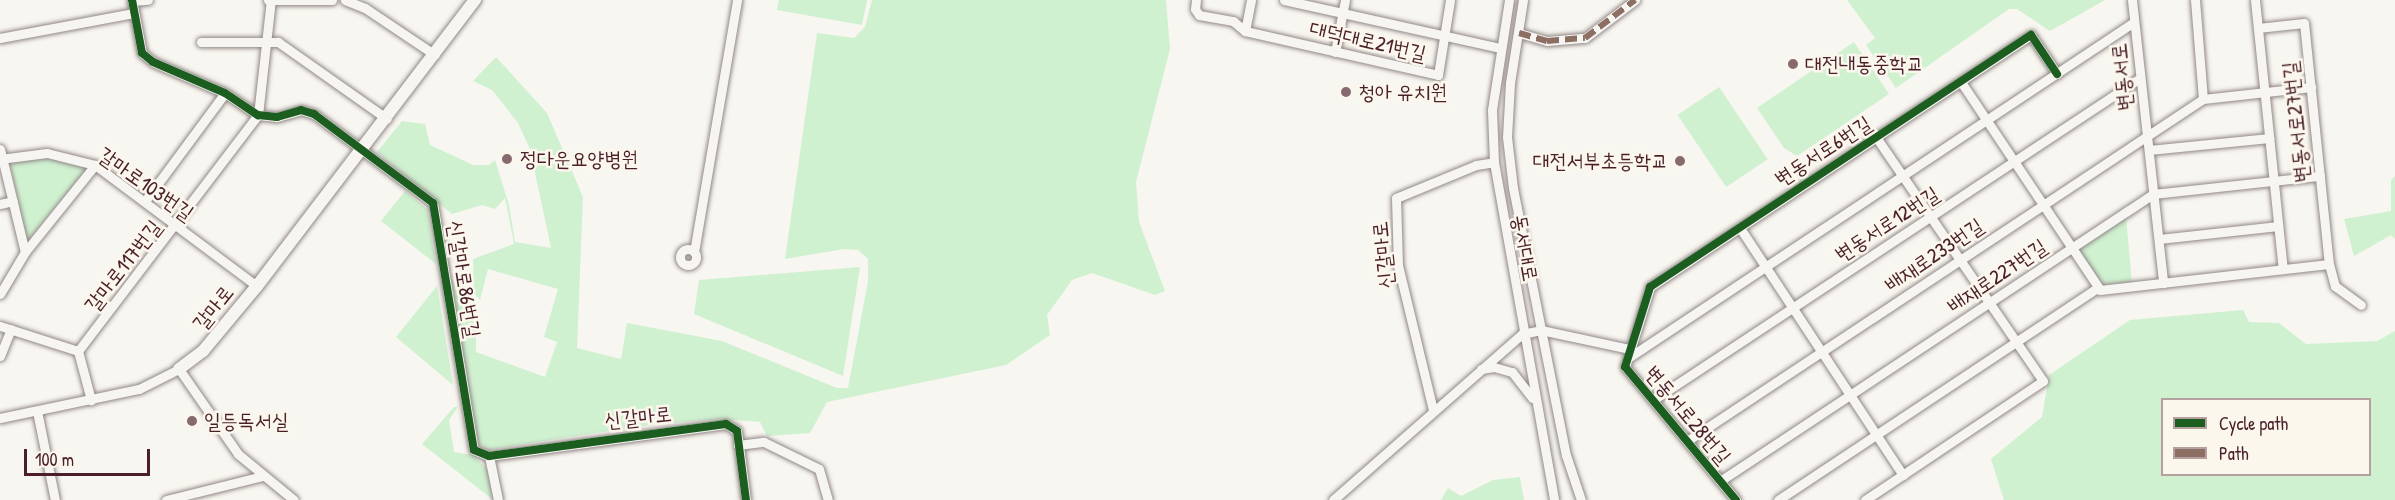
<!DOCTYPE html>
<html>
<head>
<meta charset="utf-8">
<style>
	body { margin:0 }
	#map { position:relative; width:2395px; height:500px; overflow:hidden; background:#f8f6f0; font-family:"Patrick Hand","Poor Story",sans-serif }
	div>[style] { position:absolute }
	.green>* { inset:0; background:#cff1d0; transform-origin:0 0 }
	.roads { filter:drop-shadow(0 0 2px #918787) drop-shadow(0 0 2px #918787) }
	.minor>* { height:9px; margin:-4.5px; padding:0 4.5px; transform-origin:4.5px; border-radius:4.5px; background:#f6f5f1 }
	.minor>.ring { margin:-4.5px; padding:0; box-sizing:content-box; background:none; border:9px solid #f6f5f1; border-radius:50% }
	.major>* { height:12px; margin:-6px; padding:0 6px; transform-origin:6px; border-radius:6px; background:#f6f5f1 }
	.quiet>* { height:6px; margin-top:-3px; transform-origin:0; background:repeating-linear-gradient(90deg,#8d6e63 0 12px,transparent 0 18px) }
	.cycleway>* { height:8px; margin:-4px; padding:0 4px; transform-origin:4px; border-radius:4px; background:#1b5e20 }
	.dots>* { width:16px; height:16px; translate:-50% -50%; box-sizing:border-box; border:3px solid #fbf7ec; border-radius:50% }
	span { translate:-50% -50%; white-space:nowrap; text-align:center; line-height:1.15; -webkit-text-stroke:5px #fbf7ec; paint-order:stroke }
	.street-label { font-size:21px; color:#4a1f2b }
	.poi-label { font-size:21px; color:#4a1f2b }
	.left { translate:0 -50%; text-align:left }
	.right { translate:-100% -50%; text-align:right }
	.legend { position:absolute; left:2161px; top:398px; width:210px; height:78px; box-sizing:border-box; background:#fbf7ec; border:2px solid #b4a19f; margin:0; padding:8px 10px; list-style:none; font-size:18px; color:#4a1f2b }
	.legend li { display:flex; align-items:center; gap:12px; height:30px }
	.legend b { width:30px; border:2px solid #b4a19f }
	.scale { position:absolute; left:24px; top:449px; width:126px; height:27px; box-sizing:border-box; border:3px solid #4a1f2b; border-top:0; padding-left:8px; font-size:18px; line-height:21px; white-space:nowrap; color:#4a1f2b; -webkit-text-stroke:4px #fbf7ec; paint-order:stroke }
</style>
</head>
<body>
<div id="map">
	<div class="green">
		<i style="clip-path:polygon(779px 0,867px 0,862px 25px,777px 10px)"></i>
		<i style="clip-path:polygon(872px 0,1166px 0,1170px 49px,1136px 182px,1139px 222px,1165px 291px,1155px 295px,1092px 273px,1072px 280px,1047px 315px,1050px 335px,1006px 365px,827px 402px,810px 433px,767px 436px,760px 422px,719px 419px,641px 426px,488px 450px,478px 444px,450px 275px,476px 327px,476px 352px,545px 377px,557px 342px,544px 337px,558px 289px,488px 269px,480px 300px,474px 293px,473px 259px,514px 244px,505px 198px,495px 209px,482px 205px,452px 214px,377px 152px,402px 121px,425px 124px,430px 145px,473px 165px,489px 165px,495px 160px,509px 205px,515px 242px,551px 248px,530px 149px,518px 123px,492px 90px,473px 81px,496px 57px,547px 113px,583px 197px,577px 348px,621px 359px,627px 323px,722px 341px,837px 388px,848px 388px,868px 281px,868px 259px,858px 250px,844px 249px,785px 259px,817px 33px,854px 38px,865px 27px)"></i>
		<i style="clip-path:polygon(1847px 0,2105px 0,2050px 31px,2017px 9px,2009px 9px,1896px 88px,1866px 45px,1875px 38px)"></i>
		<i style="clip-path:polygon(1854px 42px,1889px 94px,1797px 156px,1784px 148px,1757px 108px)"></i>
		<i style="left:1719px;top:87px;width:87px;height:50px;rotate:56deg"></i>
		<i style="clip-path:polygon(46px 155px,87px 168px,27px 242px,10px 163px)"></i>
		<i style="clip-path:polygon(2395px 176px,2395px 239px,2391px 235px,2354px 256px,2344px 219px,2391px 211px,2391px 180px)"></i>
		<i style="clip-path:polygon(405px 191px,427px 209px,436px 264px,381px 221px)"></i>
		<i style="clip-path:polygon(2126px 217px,2132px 283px,2102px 286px,2078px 249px)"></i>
		<i style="clip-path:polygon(860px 267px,843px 376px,694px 314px,699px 280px)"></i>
		<i style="clip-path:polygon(437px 286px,453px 385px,396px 337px)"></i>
		<i style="clip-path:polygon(evenodd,2243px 310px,2249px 322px,2279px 323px,2306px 344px,2377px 341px,2395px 331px,2395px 500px,2004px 500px,1991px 459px,2042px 417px,2049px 375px,2130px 320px,2243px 310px,2162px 400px,2370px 400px,2370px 474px,2162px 474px,2162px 400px)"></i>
		<i style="clip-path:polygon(454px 407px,458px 407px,449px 420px,454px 452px,473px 455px,488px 470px,492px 499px,422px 444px)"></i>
		<i style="clip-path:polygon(1520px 477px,1524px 500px,1441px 500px,1448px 488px,1461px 496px,1493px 480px)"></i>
	</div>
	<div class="roads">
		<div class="minor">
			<i style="left:132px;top:0;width:54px;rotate:79.3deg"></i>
			<i style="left:142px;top:53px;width:14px;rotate:39deg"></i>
			<i style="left:153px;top:62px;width:78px;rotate:23.3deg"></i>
			<i style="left:225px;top:93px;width:40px;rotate:34deg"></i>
			<i style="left:258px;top:115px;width:19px;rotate:6deg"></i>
			<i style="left:277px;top:117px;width:25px;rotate:-16deg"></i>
			<i style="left:301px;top:110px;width:14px;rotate:17deg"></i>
			<i style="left:314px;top:114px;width:149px;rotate:36.8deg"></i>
			<i style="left:433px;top:203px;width:250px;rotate:80.6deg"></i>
			<i style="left:474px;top:450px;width:16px;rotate:22deg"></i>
			<i style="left:489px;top:456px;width:239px;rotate:-7.7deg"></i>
			<i style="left:726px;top:424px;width:13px;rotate:32deg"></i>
			<i style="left:737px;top:431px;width:70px;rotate:82.6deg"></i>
			<i style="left:268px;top:0;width:64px"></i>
			<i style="left:345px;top:0;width:22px;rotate:22deg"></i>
			<i style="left:365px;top:8px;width:84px;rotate:33.9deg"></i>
			<i style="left:1196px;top:0;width:9px;rotate:96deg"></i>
			<i style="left:1195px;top:9px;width:7px;rotate:56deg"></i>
			<i style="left:1199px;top:15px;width:35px;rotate:10deg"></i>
			<i style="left:1233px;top:21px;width:16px;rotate:40deg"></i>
			<i style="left:1245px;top:31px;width:198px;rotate:12.8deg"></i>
			<i style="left:1438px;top:75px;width:76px;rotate:-80.9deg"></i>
			<i style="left:1284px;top:0;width:222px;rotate:12.5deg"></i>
			<i style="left:1509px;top:0;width:111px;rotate:98.8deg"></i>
			<i style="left:1492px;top:110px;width:52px;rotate:87.8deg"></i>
			<i style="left:1494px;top:162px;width:343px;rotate:79.9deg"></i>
			<i style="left:1523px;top:0;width:84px;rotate:98.9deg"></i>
			<i style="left:1510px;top:83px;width:54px;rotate:93.2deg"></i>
			<i style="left:1507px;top:137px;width:51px;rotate:83.3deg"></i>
			<i style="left:1513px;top:188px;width:272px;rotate:78.8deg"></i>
			<i style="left:1566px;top:455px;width:47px;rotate:71.6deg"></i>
			<i style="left:2132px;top:0;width:285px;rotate:83.7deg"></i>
			<i style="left:2195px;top:0;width:99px;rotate:85.4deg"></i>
			<i style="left:2255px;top:0;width:270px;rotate:84.1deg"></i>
			<i style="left:132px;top:1px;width:16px;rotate:-4deg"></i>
			<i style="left:2258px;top:28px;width:46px;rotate:-6.2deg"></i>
			<i style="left:2304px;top:23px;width:242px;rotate:84.1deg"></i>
			<i style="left:2329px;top:264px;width:23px;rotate:75deg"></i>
			<i style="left:2335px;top:286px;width:32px;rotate:36deg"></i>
			<i style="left:1245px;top:31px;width:32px;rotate:-79deg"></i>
			<i style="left:1519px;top:33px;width:29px;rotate:16deg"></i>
			<i style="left:1547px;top:41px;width:38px;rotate:-5deg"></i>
			<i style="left:1585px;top:38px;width:63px;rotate:-37.2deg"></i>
			<i style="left:0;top:38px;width:136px;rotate:-10.6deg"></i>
			<i style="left:201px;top:42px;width:77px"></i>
			<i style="left:278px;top:42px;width:133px;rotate:35.2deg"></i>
			<i style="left:1335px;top:52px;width:53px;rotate:-79.1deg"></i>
			<i style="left:1961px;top:82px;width:250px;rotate:56.2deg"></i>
			<i style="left:2100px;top:290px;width:230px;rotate:-6.5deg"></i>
			<i style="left:0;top:149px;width:106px;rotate:76.4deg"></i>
			<i style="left:2149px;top:150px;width:121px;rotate:-5.7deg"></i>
			<i style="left:0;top:159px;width:47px;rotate:-7.3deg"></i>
			<i style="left:47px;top:153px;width:49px;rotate:14deg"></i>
			<i style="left:95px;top:165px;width:202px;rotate:36.8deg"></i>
			<i style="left:145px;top:201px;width:134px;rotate:-53.5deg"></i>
			<i style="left:0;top:204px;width:13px;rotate:-13deg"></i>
			<i style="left:1740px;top:228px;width:296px;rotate:56.6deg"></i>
			<i style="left:2159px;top:239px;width:120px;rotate:-6.2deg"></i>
			<i class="ring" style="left:680px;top:249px;width:7px;height:7px"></i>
			<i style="left:694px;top:252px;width:256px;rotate:-80.3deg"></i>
			<i style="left:0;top:294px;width:49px;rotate:-59.2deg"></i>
			<i style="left:25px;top:252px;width:112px;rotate:-51.2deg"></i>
			<i style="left:0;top:326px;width:82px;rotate:17.8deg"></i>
			<i style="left:78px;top:351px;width:51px;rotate:75.1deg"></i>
			<i style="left:78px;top:351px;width:297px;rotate:-52.7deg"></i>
			<i style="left:258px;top:115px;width:116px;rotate:-83.6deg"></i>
			<i style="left:0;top:356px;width:29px;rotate:-68deg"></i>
			<i style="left:1628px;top:358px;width:607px;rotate:-33.59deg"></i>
			<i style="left:1481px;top:369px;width:13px;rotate:-9deg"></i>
			<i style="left:1494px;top:367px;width:19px;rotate:16deg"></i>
			<i style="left:1512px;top:372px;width:33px;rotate:52deg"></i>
			<i style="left:1653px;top:400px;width:584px;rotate:-33.47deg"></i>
			<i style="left:1433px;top:410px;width:149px;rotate:-103.6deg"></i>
			<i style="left:1398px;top:265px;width:67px;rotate:-91.7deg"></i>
			<i style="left:1396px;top:198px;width:87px;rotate:-22.4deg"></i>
			<i style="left:1476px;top:165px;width:18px;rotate:-9deg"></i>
			<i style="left:37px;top:411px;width:91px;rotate:78.6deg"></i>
			<i style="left:0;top:418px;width:142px;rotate:-11.8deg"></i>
			<i style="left:139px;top:389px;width:45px;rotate:-26.6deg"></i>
			<i style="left:179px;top:369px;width:103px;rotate:55.2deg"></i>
			<i style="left:238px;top:454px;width:72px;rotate:39.4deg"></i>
			<i style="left:1687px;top:441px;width:619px;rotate:-33.54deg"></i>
			<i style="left:2203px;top:99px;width:109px;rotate:-6.3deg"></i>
			<i style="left:738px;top:445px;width:26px;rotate:-7deg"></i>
			<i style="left:764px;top:442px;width:61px;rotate:26.1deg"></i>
			<i style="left:819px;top:469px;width:32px;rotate:74deg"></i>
			<i style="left:489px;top:456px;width:45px;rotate:78.4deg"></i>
			<i style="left:1720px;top:481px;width:519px;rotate:-33.54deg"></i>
			<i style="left:2153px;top:194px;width:168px;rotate:-6.2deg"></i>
			<i style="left:166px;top:500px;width:100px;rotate:-13.9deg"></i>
			<i style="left:1333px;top:500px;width:252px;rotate:-41.3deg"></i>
			<i style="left:1522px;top:334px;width:19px;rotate:-12deg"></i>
			<i style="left:1541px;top:330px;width:91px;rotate:12.1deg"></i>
			<i style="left:1736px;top:500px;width:173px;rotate:-129.8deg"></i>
			<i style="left:1625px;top:367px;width:84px;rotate:-72.6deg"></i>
			<i style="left:1650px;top:287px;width:457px;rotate:-33.5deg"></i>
			<i style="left:2031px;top:35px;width:47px;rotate:56.3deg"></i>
			<i style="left:1778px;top:500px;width:384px;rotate:-33.6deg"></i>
			<i style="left:1865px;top:500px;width:214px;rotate:-33.8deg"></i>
			<i style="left:2043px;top:381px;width:296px;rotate:-124.4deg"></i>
		</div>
		<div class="major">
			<i style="left:179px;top:369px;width:30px;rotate:-37deg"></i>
			<i style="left:203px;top:351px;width:85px;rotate:-50.3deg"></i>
			<i style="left:257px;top:286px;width:360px;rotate:-52.7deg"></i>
		</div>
	</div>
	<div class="quiet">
		<i style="left:1519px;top:33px;width:29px;rotate:16deg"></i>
		<i style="left:1547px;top:41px;width:38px;rotate:-5deg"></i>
		<i style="left:1585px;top:38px;width:63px;rotate:-37.2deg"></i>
	</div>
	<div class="cycleway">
		<i style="left:132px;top:0;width:54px;rotate:79.3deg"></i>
		<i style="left:142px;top:53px;width:14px;rotate:39deg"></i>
		<i style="left:153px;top:62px;width:78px;rotate:23.3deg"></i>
		<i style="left:225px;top:93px;width:40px;rotate:34deg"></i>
		<i style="left:258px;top:115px;width:19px;rotate:6deg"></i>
		<i style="left:277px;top:117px;width:25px;rotate:-16deg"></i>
		<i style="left:301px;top:110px;width:14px;rotate:17deg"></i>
		<i style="left:314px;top:114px;width:149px;rotate:36.8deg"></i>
		<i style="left:433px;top:203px;width:250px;rotate:80.6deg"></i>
		<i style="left:474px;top:450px;width:16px;rotate:22deg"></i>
		<i style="left:489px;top:456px;width:239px;rotate:-7.7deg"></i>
		<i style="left:726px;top:424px;width:13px;rotate:32deg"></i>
		<i style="left:737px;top:431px;width:70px;rotate:82.6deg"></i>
		<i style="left:1736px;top:500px;width:173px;rotate:-129.8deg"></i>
		<i style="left:1625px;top:367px;width:84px;rotate:-72.6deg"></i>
		<i style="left:1650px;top:287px;width:457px;rotate:-33.5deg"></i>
		<i style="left:2031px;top:35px;width:47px;rotate:56.3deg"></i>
	</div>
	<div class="dots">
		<i style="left:1793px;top:64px;background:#876a70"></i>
		<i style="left:1346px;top:92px;background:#876a70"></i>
		<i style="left:507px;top:159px;background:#876a70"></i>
		<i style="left:1680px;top:161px;background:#876a70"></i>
		<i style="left:192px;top:421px;background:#876a70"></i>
	</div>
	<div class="street-label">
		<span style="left:1368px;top:41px;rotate:13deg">대덕대로21번길</span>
		<span style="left:2122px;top:77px;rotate:-96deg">변동서로</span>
		<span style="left:2296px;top:122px;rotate:-96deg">변동서로27번길</span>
		<span style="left:1823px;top:151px;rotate:-33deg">변동서로6번길</span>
		<span style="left:146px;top:184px;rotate:35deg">갈마로103번길</span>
		<span style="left:1887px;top:224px;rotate:-33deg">변동서로12번길</span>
		<span style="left:1525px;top:248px;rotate:80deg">동서대로</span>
		<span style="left:1383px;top:255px;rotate:-96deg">신갈마로</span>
		<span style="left:1934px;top:255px;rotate:-34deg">배재로233번길</span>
		<span style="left:123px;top:266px;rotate:-52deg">갈마로117번길</span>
		<span style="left:1997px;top:276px;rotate:-34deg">배재로227번길</span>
		<span style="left:464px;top:279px;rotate:81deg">신갈마로86번길</span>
		<span style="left:213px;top:308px;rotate:-51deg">갈마로</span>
		<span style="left:1688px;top:415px;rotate:50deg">변동서로28번길</span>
		<span style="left:638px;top:417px;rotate:-6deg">신갈마로</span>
	</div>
	<div class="poi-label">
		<span class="left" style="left:1805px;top:64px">대전내동중학교</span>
		<span class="left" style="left:1358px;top:92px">청아 유치원</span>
		<span class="left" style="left:520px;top:159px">정다운요양병원</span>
		<span class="right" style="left:1668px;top:161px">대전서부초등학교</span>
		<span class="left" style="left:204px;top:421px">일등독서실</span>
	</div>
	<ul class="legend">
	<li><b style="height:8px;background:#1b5e20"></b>Cycle path</li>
	<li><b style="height:8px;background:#8d6e63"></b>Path</li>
	</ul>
	<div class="scale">100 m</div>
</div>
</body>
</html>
